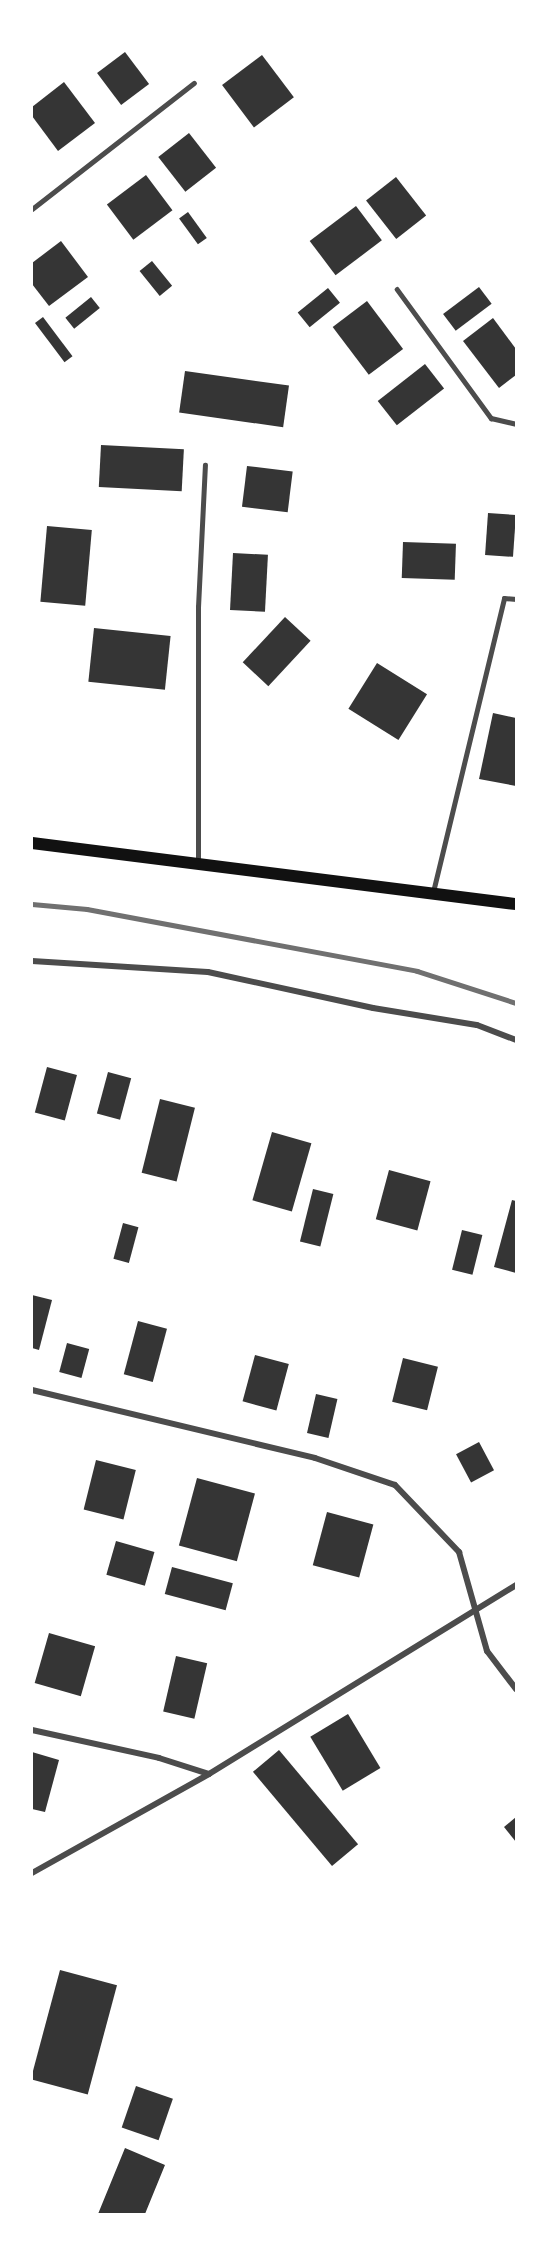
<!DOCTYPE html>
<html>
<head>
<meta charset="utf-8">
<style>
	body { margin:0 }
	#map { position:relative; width:548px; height:2246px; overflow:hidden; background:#fff; font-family:"Alegreya Sans",sans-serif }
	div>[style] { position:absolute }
	.building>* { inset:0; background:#353535; transform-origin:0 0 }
	.service>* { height:4.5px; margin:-2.25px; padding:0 2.25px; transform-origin:2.25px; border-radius:2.25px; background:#4c4c4c }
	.minor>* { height:6px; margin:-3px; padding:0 3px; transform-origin:3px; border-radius:3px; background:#4c4c4c }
	.secondary>* { height:12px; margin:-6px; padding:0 6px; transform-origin:6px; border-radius:6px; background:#111 }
	.rail>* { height:4.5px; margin:-2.25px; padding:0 2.25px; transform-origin:2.25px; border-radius:2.25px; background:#707070 }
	span { translate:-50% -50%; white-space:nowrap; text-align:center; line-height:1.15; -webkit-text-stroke:6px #fff; paint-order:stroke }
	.frame { position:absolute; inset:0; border:33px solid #fff; pointer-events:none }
</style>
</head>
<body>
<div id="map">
	<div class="building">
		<i style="left:125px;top:52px;width:40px;height:35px;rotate:53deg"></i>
		<i style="left:262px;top:55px;width:53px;height:50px;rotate:53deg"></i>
		<i style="clip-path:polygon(64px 82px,95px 123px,58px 151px,32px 116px,32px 107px)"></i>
		<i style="left:189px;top:133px;width:44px;height:39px;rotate:52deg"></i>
		<i style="left:146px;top:175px;width:44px;height:49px;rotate:53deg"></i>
		<i style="left:396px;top:177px;width:49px;height:38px;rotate:52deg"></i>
		<i style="left:356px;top:206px;width:43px;height:58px;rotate:53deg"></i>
		<i style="left:188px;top:212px;width:32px;height:11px;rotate:54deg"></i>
		<i style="clip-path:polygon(61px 241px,88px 277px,49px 306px,32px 284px,32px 263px)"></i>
		<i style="left:152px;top:261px;width:32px;height:16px;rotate:51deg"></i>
		<i style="left:479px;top:287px;width:21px;height:45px;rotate:53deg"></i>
		<i style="left:328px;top:288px;width:19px;height:39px;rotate:51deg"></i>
		<i style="left:91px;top:297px;width:14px;height:33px;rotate:51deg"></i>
		<i style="left:367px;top:301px;width:60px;height:43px;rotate:53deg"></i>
		<i style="left:43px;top:317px;width:49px;height:10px;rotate:53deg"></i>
		<i style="clip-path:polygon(493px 318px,516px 349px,516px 375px,499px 388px,463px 341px)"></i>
		<i style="left:425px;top:364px;width:31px;height:60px;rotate:52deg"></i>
		<i style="left:185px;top:371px;width:105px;height:42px;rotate:8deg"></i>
		<i style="left:101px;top:445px;width:83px;height:42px;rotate:3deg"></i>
		<i style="left:247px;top:466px;width:46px;height:41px;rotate:7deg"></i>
		<i style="left:488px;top:513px;width:28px;height:42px;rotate:4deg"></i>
		<i style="left:47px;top:526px;width:45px;height:76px;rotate:5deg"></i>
		<i style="left:403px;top:542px;width:53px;height:36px;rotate:2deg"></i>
		<i style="left:233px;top:553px;width:35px;height:57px;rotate:3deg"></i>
		<i style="left:285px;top:617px;width:35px;height:62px;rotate:43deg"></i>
		<i style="left:94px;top:628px;width:77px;height:54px;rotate:6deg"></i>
		<i style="left:377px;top:663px;width:59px;height:54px;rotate:32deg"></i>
		<i style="clip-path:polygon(493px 713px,516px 718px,516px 786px,479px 779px)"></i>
		<i style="left:47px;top:1067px;width:31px;height:47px;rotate:15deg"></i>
		<i style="left:108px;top:1072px;width:24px;height:43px;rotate:15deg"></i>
		<i style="left:160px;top:1099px;width:36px;height:76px;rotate:14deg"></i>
		<i style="left:272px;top:1132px;width:41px;height:71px;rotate:16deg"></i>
		<i style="left:389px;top:1170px;width:43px;height:51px;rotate:15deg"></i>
		<i style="left:313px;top:1189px;width:21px;height:54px;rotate:14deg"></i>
		<i style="clip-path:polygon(512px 1200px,516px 1201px,516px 1273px,494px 1267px)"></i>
		<i style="left:123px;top:1223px;width:16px;height:37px;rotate:15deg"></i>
		<i style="left:462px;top:1230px;width:21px;height:41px;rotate:14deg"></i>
		<i style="clip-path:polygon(32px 1295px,52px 1300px,39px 1350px,32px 1348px)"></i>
		<i style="left:138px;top:1321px;width:30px;height:55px;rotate:15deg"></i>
		<i style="left:67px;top:1343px;width:23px;height:30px;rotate:15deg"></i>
		<i style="left:255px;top:1355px;width:35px;height:48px;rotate:15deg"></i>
		<i style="left:403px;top:1358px;width:36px;height:45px;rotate:14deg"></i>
		<i style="left:316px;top:1394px;width:22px;height:40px;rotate:13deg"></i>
		<i style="left:479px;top:1442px;width:32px;height:26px;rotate:62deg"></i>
		<i style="left:96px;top:1460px;width:41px;height:51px;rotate:14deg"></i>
		<i style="left:197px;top:1478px;width:60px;height:70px;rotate:15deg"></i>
		<i style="left:327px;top:1512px;width:48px;height:55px;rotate:15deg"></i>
		<i style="left:116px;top:1541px;width:40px;height:35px;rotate:16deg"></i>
		<i style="left:172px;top:1567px;width:63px;height:28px;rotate:15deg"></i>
		<i style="left:49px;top:1633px;width:48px;height:52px;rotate:16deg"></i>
		<i style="left:176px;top:1656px;width:32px;height:57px;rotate:13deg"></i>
		<i style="left:348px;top:1714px;width:63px;height:44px;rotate:59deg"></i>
		<i style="left:279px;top:1750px;width:123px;height:34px;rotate:50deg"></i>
		<i style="clip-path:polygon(32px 1752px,59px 1760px,45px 1812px,32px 1809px)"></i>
		<i style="clip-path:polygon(516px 1817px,516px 1842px,504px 1827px)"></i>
		<i style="left:60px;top:1970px;width:59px;height:113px;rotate:15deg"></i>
		<i style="left:136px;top:2086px;width:39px;height:44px;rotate:19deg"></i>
		<i style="clip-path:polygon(125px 2148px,165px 2165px,147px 2209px,145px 2214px,98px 2214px)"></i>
	</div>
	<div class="service">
		<i style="left:32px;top:209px;width:205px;rotate:-37.9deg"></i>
		<i style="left:397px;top:289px;width:160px;rotate:53.9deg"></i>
		<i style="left:491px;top:418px;width:26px;rotate:13deg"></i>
		<i style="left:198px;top:864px;width:257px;rotate:-90deg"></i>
		<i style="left:198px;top:607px;width:142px;rotate:-87.2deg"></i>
		<i style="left:433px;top:892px;width:302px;rotate:-76.4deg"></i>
		<i style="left:504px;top:598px;width:12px;rotate:5deg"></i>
	</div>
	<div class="minor">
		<i style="left:32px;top:961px;width:176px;rotate:3.6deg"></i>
		<i style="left:208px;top:972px;width:169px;rotate:12.3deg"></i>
		<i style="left:373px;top:1008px;width:105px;rotate:9.3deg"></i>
		<i style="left:477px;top:1025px;width:42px;rotate:21deg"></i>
		<i style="left:32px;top:1390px;width:291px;rotate:13.5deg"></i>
		<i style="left:315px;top:1458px;width:84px;rotate:18.6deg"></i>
		<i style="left:395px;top:1485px;width:93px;rotate:46.3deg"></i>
		<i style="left:459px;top:1552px;width:103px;rotate:74.2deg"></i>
		<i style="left:487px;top:1651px;width:48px;rotate:52.7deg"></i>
		<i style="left:32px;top:1730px;width:130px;rotate:12.4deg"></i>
		<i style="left:159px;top:1758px;width:52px;rotate:17.7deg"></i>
		<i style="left:32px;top:1873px;width:203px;rotate:-29.2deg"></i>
		<i style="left:209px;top:1774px;width:361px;rotate:-31.6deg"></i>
	</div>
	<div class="secondary">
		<i style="left:32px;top:843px;width:488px;rotate:7.2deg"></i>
	</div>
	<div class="rail">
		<i style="left:32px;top:904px;width:55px;rotate:5.2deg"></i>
		<i style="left:87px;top:909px;width:336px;rotate:10.6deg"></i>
		<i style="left:417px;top:971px;width:104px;rotate:17.9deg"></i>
	</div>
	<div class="frame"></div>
</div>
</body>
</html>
